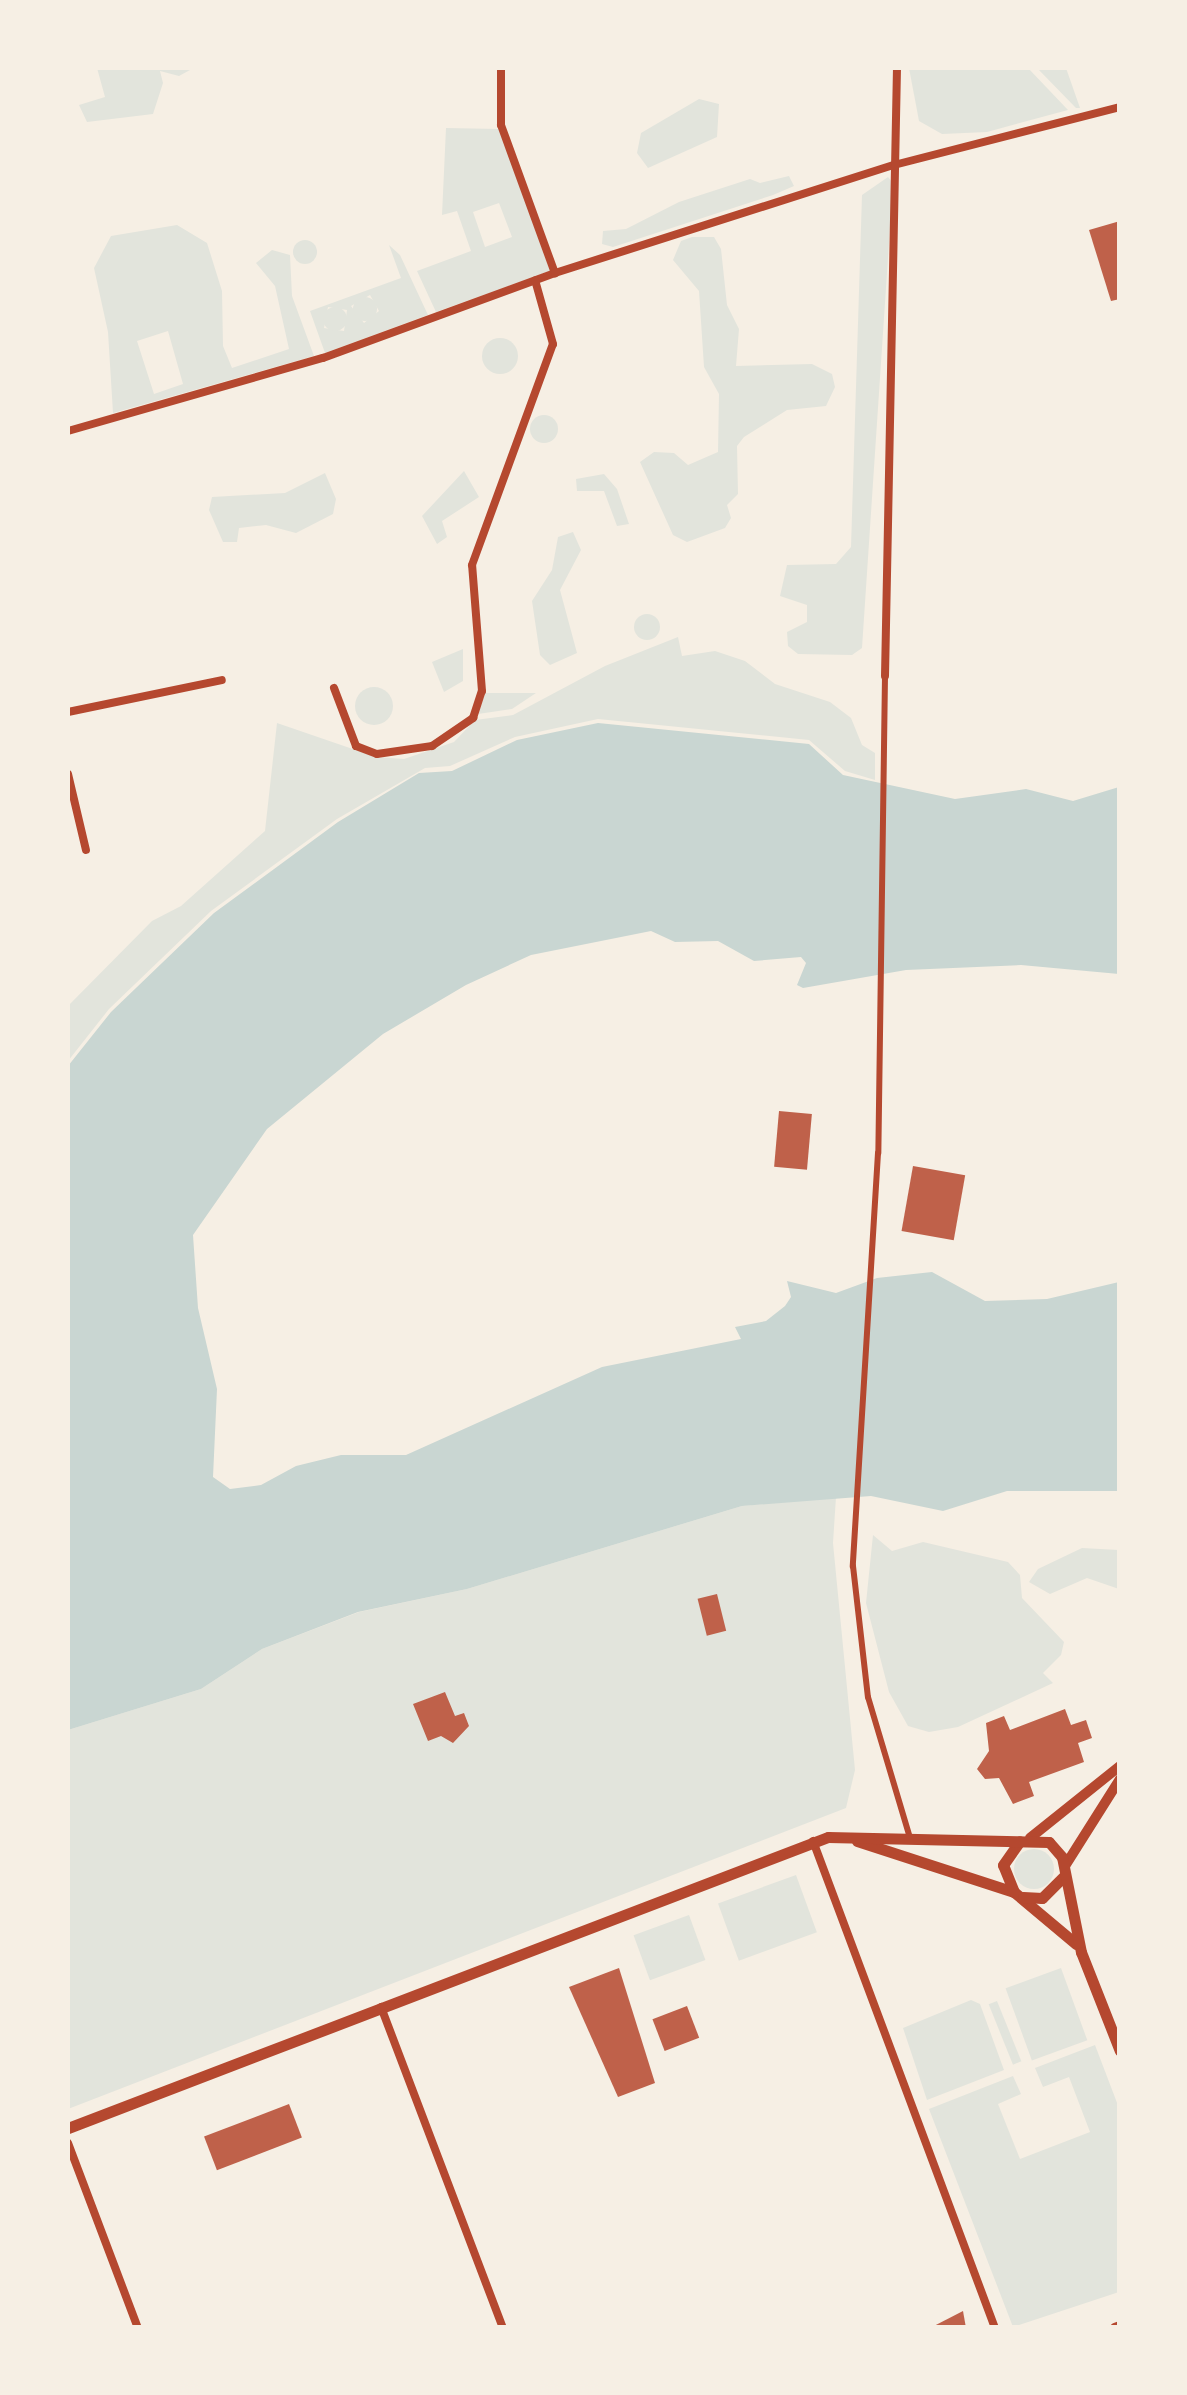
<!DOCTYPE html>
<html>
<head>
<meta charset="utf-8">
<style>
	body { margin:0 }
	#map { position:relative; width:1187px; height:2395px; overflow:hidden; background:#f6efe4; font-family:"Fira Sans",sans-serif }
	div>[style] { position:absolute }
	.green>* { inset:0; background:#e2e4dc; transform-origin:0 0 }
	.round { border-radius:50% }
	.water>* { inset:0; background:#c9d6d2 }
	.building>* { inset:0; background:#bf614a; transform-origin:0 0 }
	.pedestrian>* { height:6px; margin:-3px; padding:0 3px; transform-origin:3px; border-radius:3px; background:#b5482f }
	.minor>* { height:8px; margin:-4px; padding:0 4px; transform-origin:4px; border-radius:4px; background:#b5482f }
	.tertiary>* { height:10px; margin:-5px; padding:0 5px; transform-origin:5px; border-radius:5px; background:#b5482f }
	.secondary>* { height:11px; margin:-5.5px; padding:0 5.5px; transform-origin:5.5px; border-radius:5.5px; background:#b5482f }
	span { translate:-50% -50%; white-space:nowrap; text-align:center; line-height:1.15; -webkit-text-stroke:8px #f6efe4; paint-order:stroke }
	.frame { position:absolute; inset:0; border:70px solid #f6efe4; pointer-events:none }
</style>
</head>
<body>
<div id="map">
	<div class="green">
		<i style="clip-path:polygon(97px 68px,190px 68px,190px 70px,179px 76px,160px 71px,163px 83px,153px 114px,87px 122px,79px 105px,105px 97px)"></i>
		<i style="clip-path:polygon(909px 68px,1028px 68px,1068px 110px,987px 132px,942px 134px,919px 121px)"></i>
		<i style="clip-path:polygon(1037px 68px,1066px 68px,1080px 108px,1076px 108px)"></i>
		<i style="clip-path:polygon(699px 99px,719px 104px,717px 137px,648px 168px,637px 153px,641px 133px)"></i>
		<i style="clip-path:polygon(evenodd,446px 128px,499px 129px,550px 271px,436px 312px,417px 271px,471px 251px,457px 211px,442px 215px,446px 128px,499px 203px,512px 237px,485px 247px,473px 212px,499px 203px)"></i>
		<i style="clip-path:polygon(789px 176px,794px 186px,773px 195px,613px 247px,602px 244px,603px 231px,626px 229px,679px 202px,750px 179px,760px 183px)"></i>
		<i style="clip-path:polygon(888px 177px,893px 183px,862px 648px,852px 655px,798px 654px,788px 646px,787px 632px,807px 622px,807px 605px,780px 596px,787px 565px,836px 564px,851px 547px,862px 195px)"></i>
		<i style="clip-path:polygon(evenodd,177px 225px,207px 243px,222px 291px,223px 346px,232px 368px,289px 349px,275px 286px,256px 263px,272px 250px,290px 255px,292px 296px,314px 356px,113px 413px,108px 332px,94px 268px,111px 236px,177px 225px,168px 331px,183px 384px,154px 394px,137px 341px,168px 331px)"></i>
		<i style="clip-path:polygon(692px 237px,714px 237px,721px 249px,727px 305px,739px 329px,736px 366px,812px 364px,832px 374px,835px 387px,826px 406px,787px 410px,744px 437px,737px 446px,738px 494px,727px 505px,731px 518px,725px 528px,687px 542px,673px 535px,640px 462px,654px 452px,674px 453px,688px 465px,718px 452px,719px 394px,704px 367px,699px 291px,673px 260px,681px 241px)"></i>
		<i class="round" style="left:293px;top:240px;width:24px;height:24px"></i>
		<i style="clip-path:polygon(evenodd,389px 245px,400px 255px,428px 315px,325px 353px,310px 311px,401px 278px,389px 245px,370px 295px,379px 311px,364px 323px,351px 306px,370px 295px,389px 245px,328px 307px,347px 310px,344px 331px,324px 328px,328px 307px)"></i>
		<i class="round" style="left:353px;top:297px;width:24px;height:24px"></i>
		<i class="round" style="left:323px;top:307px;width:24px;height:24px"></i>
		<i class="round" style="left:482px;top:338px;width:36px;height:36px"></i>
		<i class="round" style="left:530px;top:415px;width:28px;height:28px"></i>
		<i style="clip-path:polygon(464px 471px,479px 497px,442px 521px,447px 537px,437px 544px,422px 516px)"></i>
		<i style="clip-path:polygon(325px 473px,336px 499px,333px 514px,296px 533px,266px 525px,239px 528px,237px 542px,223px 542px,209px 510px,212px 497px,285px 493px)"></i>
		<i style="clip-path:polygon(604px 474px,617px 489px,629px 524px,617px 526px,604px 491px,577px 491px,576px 479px)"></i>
		<i style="clip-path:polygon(573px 532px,581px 550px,560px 590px,577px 653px,550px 665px,540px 655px,532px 601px,552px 570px,558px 537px)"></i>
		<i class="round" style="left:634px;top:614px;width:26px;height:26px"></i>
		<i style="clip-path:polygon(678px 637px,682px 656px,715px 651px,745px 661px,775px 684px,830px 702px,851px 718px,862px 745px,875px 753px,875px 780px,845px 771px,809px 740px,598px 719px,515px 737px,450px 766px,425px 768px,337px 819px,211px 911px,109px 1009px,68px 1061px,68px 1006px,152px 921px,181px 906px,265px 831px,277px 723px,376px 757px,404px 759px,454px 742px,475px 720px,513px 715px,605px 666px)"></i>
		<i style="clip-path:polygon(463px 649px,463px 681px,444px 692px,432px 662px)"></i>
		<i class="round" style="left:355px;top:687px;width:38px;height:38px"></i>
		<i style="clip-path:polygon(485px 693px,536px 693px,512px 709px,478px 714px)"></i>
		<i style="clip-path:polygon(836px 1497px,833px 1543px,855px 1770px,846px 1808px,68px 2109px,68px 1730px,201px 1689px,262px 1649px,359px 1612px,467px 1589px,742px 1506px)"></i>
		<i style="clip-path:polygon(873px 1535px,892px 1551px,923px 1542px,1008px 1562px,1020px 1575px,1022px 1598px,1064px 1642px,1061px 1655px,1043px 1673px,1053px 1683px,958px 1727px,929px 1732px,908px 1726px,889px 1692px,866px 1603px)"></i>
		<i style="clip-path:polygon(1082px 1548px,1119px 1550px,1119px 1589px,1087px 1578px,1050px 1594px,1029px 1582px,1038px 1569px)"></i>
		<i class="round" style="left:1014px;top:1849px;width:40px;height:40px"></i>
		<i style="left:796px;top:1875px;width:61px;height:83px;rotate:70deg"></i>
		<i style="left:689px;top:1915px;width:48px;height:59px;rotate:70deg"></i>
		<i style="left:1061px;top:1968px;width:77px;height:59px;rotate:70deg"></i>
		<i style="clip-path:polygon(971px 2000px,980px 2004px,1004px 2070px,927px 2100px,903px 2028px)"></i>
		<i style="left:997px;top:2001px;width:65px;height:9px;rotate:68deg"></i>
		<i style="clip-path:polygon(1095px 2045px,1119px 2108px,1119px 2292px,1013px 2327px,929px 2109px,1013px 2076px,1021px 2094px,998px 2104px,1020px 2159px,1090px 2132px,1069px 2077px,1043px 2087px,1035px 2068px)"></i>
	</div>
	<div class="water">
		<i style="clip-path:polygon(598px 723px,809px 744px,843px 775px,955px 799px,1026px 789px,1073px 801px,1119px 787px,1119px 974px,1021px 965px,906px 970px,803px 988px,797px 985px,806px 963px,801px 957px,754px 961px,718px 941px,675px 942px,651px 931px,531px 955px,466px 985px,383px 1034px,267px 1129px,193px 1235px,198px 1308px,217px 1389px,213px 1477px,230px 1489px,261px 1485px,296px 1466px,341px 1455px,406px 1455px,602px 1367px,741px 1339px,735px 1327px,766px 1321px,785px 1306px,791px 1297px,787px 1281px,836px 1293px,877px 1278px,932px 1272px,985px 1301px,1047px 1299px,1119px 1282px,1119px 1491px,1007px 1491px,943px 1511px,871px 1496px,742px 1506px,467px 1589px,358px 1612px,262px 1649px,201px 1689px,68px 1730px,68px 1066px,111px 1012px,214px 913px,338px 822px,419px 773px,452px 771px,517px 740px)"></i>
	</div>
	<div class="building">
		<i style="clip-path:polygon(1120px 221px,1120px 299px,1111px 301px,1089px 230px)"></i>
		<i style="left:779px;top:1111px;width:33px;height:56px;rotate:5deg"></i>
		<i style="left:913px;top:1166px;width:53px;height:66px;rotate:10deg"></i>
		<i style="left:717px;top:1594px;width:38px;height:20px;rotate:76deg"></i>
		<i style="clip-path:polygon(445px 1692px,455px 1716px,464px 1713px,469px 1726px,453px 1743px,441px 1736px,428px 1741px,413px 1704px)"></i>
		<i style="clip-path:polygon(1065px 1709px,1071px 1725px,1086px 1720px,1092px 1738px,1078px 1743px,1084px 1762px,1029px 1782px,1034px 1796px,1013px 1804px,999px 1778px,985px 1779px,977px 1769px,989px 1751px,986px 1723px,1004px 1716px,1010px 1730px)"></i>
		<i style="clip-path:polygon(619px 1968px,655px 2083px,618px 2097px,569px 1987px)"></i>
		<i style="left:687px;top:2006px;width:34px;height:37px;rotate:69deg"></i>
		<i style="left:289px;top:2104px;width:36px;height:91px;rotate:69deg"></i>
		<i style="clip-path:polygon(963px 2311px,966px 2328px,930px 2328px)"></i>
	</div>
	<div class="pedestrian">
		<i style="left:885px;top:676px;width:477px;rotate:90.8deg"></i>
		<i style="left:878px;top:1153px;width:414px;rotate:93.5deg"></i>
		<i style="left:853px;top:1566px;width:132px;rotate:83.5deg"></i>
		<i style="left:868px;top:1697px;width:147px;rotate:73.4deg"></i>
	</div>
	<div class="minor">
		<i style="left:501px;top:68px;width:57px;rotate:90deg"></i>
		<i style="left:501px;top:125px;width:158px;rotate:70deg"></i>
		<i style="left:68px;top:431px;width:265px;rotate:-16deg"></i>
		<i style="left:323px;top:358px;width:247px;rotate:-20.1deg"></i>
		<i style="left:555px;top:273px;width:356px;rotate:-17.7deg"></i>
		<i style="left:894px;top:165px;width:233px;rotate:-14.4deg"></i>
		<i style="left:885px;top:676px;width:608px;rotate:-88.87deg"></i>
		<i style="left:334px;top:688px;width:62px;rotate:69.2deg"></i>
		<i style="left:356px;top:746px;width:22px;rotate:21deg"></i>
		<i style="left:377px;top:754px;width:56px;rotate:-8.3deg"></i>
		<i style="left:432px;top:746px;width:50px;rotate:-34.3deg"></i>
		<i style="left:473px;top:718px;width:28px;rotate:-72deg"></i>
		<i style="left:482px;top:691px;width:126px;rotate:-94.5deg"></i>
		<i style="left:472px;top:565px;width:235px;rotate:-69.9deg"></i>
		<i style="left:553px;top:344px;width:66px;rotate:-105.7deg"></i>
		<i style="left:68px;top:712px;width:157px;rotate:-11.7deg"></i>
		<i style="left:68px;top:774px;width:78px;rotate:76.7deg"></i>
		<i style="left:813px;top:1841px;width:520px;rotate:69.51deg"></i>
		<i style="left:381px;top:2007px;width:343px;rotate:69.2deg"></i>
		<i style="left:68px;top:2143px;width:198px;rotate:69.3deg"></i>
	</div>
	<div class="tertiary">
		<i style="left:1030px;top:1838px;width:115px;rotate:-38.7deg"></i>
		<i style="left:1065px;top:1866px;width:103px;rotate:-57.7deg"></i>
		<i style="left:1115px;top:2328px;width:5px;rotate:-22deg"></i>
	</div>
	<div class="secondary">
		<i style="left:857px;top:1841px;width:165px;rotate:18deg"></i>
		<i style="left:1014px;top:1892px;width:81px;rotate:40deg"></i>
		<i style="left:1014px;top:1892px;width:29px;rotate:-112deg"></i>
		<i style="left:1003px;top:1865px;width:29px;rotate:-55deg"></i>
		<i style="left:1023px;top:1897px;width:19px;rotate:3deg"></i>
		<i style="left:1042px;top:1898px;width:30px;rotate:-45deg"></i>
		<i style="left:68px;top:2128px;width:814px;rotate:-20.95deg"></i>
		<i style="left:828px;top:1837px;width:221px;rotate:1.3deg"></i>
		<i style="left:1049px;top:1842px;width:20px;rotate:49deg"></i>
		<i style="left:1062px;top:1857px;width:97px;rotate:78.7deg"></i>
		<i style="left:1081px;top:1952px;width:106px;rotate:68.5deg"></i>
	</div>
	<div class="frame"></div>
</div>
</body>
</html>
